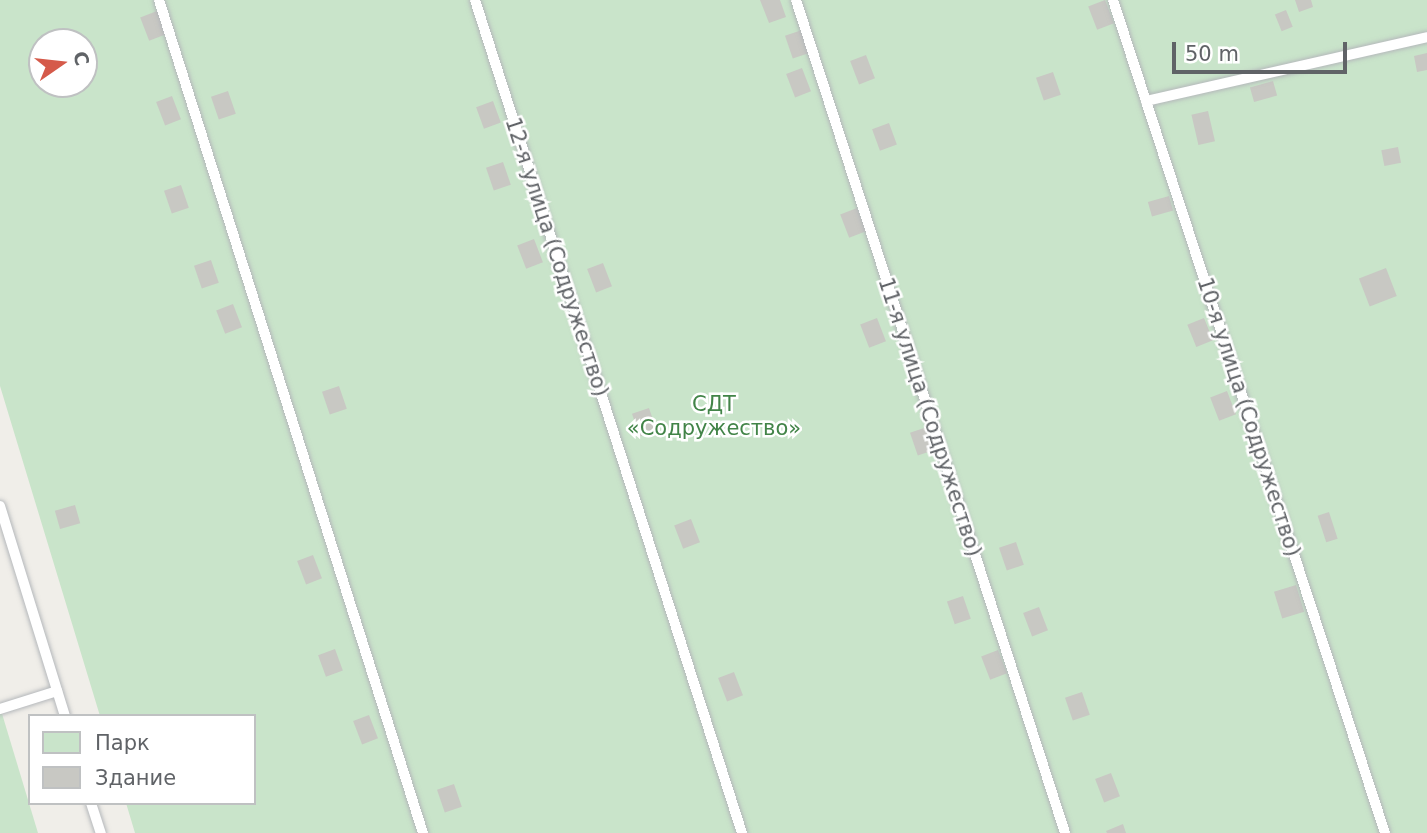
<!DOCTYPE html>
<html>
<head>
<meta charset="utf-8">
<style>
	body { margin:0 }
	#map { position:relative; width:1427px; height:833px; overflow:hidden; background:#f0eee9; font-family:"DejaVu Sans",sans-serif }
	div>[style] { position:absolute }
	.green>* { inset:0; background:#c9e4ca }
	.building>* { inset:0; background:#c8c8c3; transform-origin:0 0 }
	.roads { filter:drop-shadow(0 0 2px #b5b8bb) drop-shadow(0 0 2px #b5b8bb) }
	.lane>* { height:10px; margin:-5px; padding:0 5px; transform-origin:5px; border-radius:5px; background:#fff }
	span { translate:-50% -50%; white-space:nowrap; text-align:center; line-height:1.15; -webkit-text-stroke:5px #fff; paint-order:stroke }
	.street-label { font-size:21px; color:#606367 }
	.park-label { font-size:21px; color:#428448 }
	.legend { position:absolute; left:28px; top:714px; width:228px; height:91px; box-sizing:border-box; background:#fff; border:2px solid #bfc1c2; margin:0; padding:9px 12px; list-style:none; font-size:21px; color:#606367 }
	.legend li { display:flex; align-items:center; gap:14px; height:35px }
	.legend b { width:35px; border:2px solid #bfc1c2 }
	.north { position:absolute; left:28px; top:28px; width:70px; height:70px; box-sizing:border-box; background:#fff; border:2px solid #bfc1c2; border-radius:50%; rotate:76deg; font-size:19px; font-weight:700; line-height:28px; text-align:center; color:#606367 }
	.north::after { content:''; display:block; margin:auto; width:24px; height:32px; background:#d55a4a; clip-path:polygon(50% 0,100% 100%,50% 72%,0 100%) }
	.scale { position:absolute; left:1172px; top:42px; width:175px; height:32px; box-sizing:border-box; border:4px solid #606367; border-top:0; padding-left:9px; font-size:21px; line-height:24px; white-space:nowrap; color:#606367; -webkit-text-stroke:5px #fff; paint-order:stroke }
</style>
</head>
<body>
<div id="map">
	<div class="green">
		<i style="clip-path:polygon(evenodd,0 0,1427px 0,1427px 833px,135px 833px,126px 803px,254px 803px,254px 716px,100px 716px,0 386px,0 0,42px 42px,84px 42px,84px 84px,42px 84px,42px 42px)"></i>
		<i style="clip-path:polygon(0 707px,38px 833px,0 833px)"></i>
	</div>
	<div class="building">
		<i style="clip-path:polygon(760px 0,780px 0,786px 17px,769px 23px)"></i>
		<i style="left:1105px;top:0;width:25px;height:18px;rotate:69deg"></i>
		<i style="clip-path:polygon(1295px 0,1311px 0,1313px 7px,1299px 12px)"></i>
		<i style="left:1286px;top:10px;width:18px;height:12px;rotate:68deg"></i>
		<i style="left:157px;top:11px;width:25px;height:18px;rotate:69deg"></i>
		<i style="left:802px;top:30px;width:24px;height:18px;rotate:71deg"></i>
		<i style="clip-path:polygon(1427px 53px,1427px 70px,1417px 72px,1414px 56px)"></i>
		<i style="left:866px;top:55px;width:25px;height:17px;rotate:69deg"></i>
		<i style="left:802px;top:68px;width:25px;height:17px;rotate:69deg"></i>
		<i style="left:1053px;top:72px;width:24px;height:18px;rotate:71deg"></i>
		<i style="left:1273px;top:81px;width:15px;height:24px;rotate:74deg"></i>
		<i style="left:228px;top:91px;width:24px;height:18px;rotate:71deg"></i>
		<i style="left:172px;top:96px;width:25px;height:17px;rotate:69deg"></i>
		<i style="left:493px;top:101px;width:23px;height:18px;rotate:70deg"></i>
		<i style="left:1208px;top:111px;width:31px;height:17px;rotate:77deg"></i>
		<i style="left:889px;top:123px;width:23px;height:18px;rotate:70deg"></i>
		<i style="left:1398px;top:147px;width:16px;height:17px;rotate:79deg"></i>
		<i style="left:503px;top:162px;width:24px;height:18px;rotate:71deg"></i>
		<i style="left:181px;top:185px;width:24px;height:18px;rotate:71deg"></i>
		<i style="left:1169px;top:196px;width:15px;height:22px;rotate:74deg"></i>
		<i style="left:857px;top:208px;width:25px;height:18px;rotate:69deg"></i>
		<i style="left:534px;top:239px;width:25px;height:18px;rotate:69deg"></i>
		<i style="left:211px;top:260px;width:24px;height:18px;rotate:71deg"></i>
		<i style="left:603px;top:263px;width:25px;height:17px;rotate:69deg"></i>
		<i style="left:1386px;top:268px;width:30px;height:29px;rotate:69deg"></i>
		<i style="left:233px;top:304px;width:25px;height:18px;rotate:69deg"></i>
		<i style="left:877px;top:318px;width:25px;height:18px;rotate:69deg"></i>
		<i style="left:1204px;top:318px;width:24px;height:18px;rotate:68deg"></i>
		<i style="left:339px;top:386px;width:24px;height:18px;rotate:71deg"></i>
		<i style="left:1227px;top:391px;width:25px;height:18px;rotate:69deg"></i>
		<i style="left:649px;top:408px;width:24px;height:18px;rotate:71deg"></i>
		<i style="left:927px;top:427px;width:24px;height:18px;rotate:71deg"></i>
		<i style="left:75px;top:505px;width:19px;height:21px;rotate:74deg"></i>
		<i style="left:1329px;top:512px;width:28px;height:12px;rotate:72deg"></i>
		<i style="left:691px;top:519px;width:25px;height:18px;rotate:69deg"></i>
		<i style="left:1016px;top:542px;width:24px;height:18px;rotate:71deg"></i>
		<i style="left:313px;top:555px;width:25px;height:17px;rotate:69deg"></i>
		<i style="left:1296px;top:585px;width:28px;height:23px;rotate:73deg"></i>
		<i style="left:963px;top:596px;width:24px;height:17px;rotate:71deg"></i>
		<i style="left:1039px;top:607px;width:25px;height:17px;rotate:69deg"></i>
		<i style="left:335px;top:649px;width:23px;height:18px;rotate:70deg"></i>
		<i style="left:998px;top:650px;width:25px;height:18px;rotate:69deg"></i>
		<i style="left:734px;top:672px;width:25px;height:17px;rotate:69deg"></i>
		<i style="left:1082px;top:692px;width:24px;height:18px;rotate:71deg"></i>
		<i style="left:369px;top:715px;width:25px;height:17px;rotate:69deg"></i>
		<i style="left:1111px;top:773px;width:25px;height:17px;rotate:69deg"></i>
		<i style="left:454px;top:784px;width:24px;height:18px;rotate:71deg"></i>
		<i style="clip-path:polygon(1123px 824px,1126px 833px,1107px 833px,1106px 831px)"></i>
	</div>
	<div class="roads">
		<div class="lane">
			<i style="left:159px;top:0;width:874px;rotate:72.42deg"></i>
			<i style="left:475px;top:0;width:875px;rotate:72.23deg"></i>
			<i style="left:796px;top:0;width:875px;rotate:72.1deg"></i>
			<i style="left:1113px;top:0;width:876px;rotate:71.92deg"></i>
			<i style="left:1146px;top:101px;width:288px;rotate:-12.8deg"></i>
			<i style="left:0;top:506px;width:220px;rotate:72.8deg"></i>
			<i style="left:0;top:709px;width:60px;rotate:-17.5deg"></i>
			<i style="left:91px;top:803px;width:32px;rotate:72deg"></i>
		</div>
	</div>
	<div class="street-label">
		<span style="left:557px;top:257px;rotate:72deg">12-я улица (Содружество)</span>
		<span style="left:930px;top:417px;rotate:72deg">11-я улица (Содружество)</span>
		<span style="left:1249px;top:417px;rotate:72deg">10-я улица (Содружество)</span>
	</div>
	<div class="park-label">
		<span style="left:714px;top:416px">СДТ<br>«Содружество»</span>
	</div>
	<ul class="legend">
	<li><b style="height:19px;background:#c9e4ca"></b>Парк</li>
	<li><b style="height:19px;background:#c8c8c3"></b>Здание</li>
	</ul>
	<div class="north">С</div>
	<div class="scale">50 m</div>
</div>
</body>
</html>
